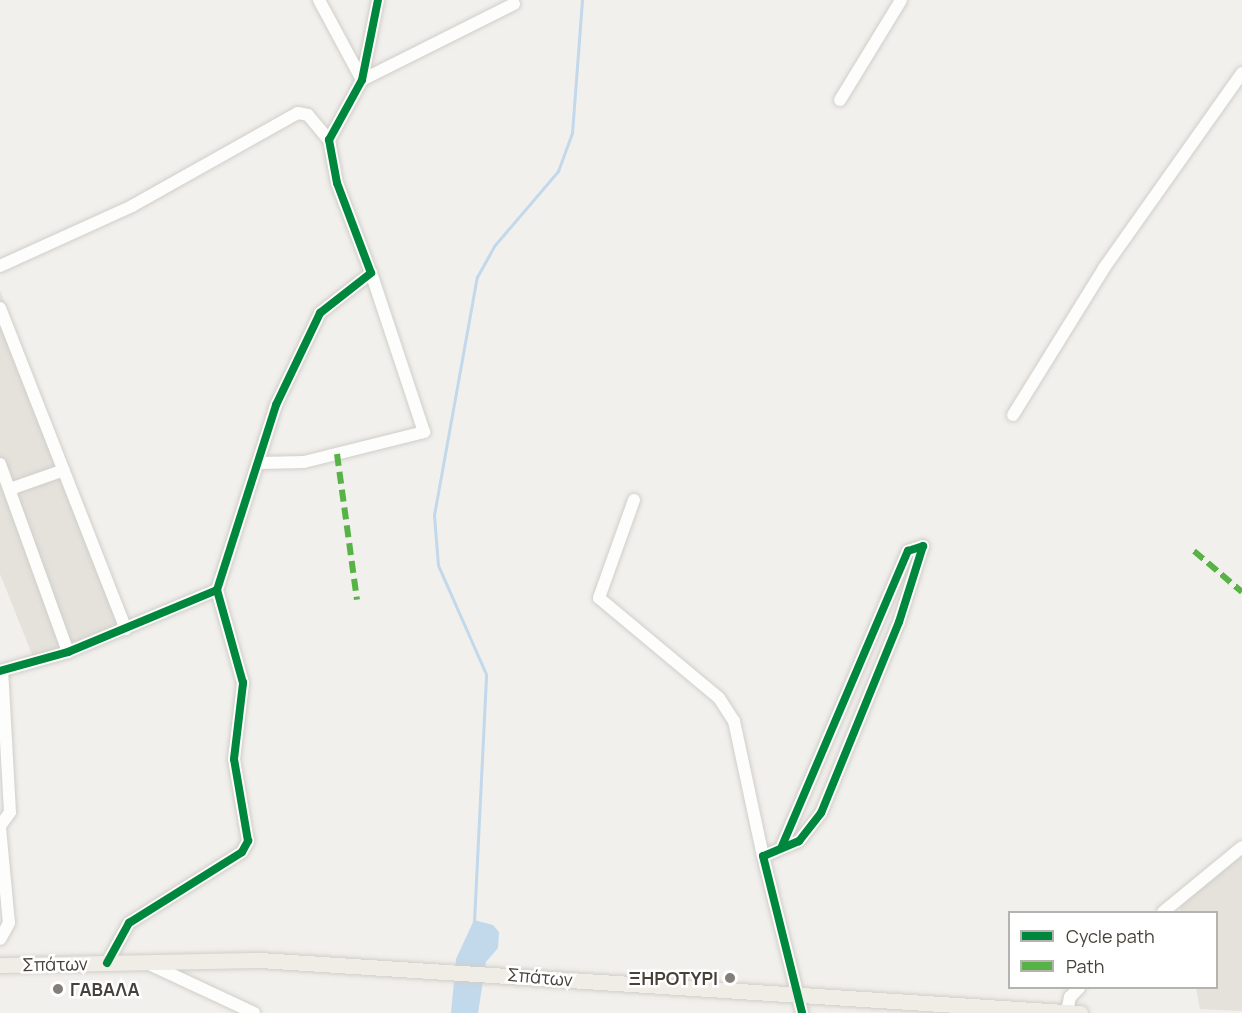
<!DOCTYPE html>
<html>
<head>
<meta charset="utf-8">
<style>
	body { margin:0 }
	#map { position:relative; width:1242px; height:1013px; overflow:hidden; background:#f2f0ec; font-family:Manrope,sans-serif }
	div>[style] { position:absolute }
	.residential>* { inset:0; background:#e5e2db }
	.water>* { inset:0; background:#c2d8eb }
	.stream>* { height:3px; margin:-1.5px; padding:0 1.5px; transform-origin:1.5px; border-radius:1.5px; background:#c2d8eb }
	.roads { filter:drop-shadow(0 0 2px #d0ceca) drop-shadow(0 0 2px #d0ceca) }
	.minor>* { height:12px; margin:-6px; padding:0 6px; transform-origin:6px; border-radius:6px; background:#fdfdfc }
	.major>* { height:15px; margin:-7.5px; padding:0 7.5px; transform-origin:7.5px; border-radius:7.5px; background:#f0ede6 }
	.quiet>* { height:6px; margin-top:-3px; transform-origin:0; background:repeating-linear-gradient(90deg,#57b346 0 12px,transparent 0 18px) }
	.cycleway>* { height:8px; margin:-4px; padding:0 4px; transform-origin:4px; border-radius:4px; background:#00873e }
	.dots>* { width:16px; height:16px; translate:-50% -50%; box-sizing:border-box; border:3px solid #fff; border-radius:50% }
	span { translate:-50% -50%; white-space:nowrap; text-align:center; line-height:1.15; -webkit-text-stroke:5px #fff; paint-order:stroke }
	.street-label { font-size:18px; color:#474239 }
	.poi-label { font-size:18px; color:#474239; font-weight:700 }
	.right { translate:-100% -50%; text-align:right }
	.left { translate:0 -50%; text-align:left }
	.legend { position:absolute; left:1008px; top:911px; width:210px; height:78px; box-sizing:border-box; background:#fff; border:2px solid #b5b3b0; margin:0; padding:8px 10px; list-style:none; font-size:18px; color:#474239 }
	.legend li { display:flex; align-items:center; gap:12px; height:30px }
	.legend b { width:30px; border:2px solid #b5b3b0 }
</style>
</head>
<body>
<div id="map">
	<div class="residential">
		<i style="clip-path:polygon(0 290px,132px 633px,37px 667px,0 574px)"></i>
		<i style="clip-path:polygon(1242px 851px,1242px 1011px,1200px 1009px,1196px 988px,1216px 988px,1216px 912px,1181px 912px,1179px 906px)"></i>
	</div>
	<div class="water">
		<i style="clip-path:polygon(474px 920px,493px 925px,499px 932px,498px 948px,486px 962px,478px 1013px,451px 1013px,456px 959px)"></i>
	</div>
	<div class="stream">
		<i style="left:474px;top:922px;width:248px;rotate:-87.2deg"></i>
		<i style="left:486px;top:674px;width:119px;rotate:-113.8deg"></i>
		<i style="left:438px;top:565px;width:50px;rotate:-94.6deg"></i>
		<i style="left:434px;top:515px;width:242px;rotate:-79.8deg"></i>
		<i style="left:477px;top:277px;width:35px;rotate:-61deg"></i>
		<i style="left:494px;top:246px;width:99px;rotate:-49.5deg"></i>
		<i style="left:558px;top:171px;width:40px;rotate:-69.8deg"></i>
		<i style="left:572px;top:133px;width:133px;rotate:-85.7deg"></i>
	</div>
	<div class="roads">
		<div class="minor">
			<i style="left:319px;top:0;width:91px;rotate:61.7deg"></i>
			<i style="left:362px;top:80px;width:170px;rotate:-26.6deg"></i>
			<i style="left:840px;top:100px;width:117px;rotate:-58.6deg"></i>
			<i style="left:0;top:266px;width:145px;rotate:-24.4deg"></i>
			<i style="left:132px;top:206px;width:190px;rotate:-29.3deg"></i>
			<i style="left:298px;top:113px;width:10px;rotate:11deg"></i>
			<i style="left:308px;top:115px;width:33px;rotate:50deg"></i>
			<i style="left:0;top:308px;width:345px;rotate:68.6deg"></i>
			<i style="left:1013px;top:415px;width:173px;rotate:-58.2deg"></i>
			<i style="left:1104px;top:268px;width:239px;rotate:-54.7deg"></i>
			<i style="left:259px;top:463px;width:45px;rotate:-1.3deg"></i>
			<i style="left:304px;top:462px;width:124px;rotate:-14deg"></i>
			<i style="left:424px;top:432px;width:168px;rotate:-108.4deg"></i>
			<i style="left:0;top:464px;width:200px;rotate:70.1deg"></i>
			<i style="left:10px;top:489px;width:57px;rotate:-19.4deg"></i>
			<i style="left:634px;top:500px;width:104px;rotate:109.7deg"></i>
			<i style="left:599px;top:598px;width:156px;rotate:39.8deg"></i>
			<i style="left:719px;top:698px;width:27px;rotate:57deg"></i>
			<i style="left:734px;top:721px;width:138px;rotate:77.9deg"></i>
			<i style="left:0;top:671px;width:71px;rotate:-15.6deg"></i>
			<i style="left:68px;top:652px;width:161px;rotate:-22.6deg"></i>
			<i style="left:217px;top:590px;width:194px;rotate:-72.3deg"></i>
			<i style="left:276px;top:405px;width:102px;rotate:-64.4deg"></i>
			<i style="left:320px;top:313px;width:65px;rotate:-38.1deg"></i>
			<i style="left:371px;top:273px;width:96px;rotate:-110.7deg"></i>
			<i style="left:337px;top:183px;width:44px;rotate:-100.5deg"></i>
			<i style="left:329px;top:140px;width:68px;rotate:-61.2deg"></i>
			<i style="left:362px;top:80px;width:82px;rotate:-78.7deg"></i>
			<i style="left:0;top:826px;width:17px;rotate:-54deg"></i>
			<i style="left:10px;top:812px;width:141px;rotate:-93.2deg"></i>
			<i style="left:0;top:828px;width:95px;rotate:84.6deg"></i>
			<i style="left:9px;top:923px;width:18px;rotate:119deg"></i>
			<i style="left:782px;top:846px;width:321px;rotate:-66.9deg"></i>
			<i style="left:908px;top:551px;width:16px;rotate:-18deg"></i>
			<i style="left:923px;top:546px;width:80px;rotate:107.5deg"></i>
			<i style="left:899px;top:622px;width:206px;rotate:112.2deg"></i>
			<i style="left:821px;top:813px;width:36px;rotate:128deg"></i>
			<i style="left:799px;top:841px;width:39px;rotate:157deg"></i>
			<i style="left:763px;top:856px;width:162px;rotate:76deg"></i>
			<i style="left:1163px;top:912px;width:102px;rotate:-39.4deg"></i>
			<i style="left:107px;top:963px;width:46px;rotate:-61.2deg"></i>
			<i style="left:129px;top:923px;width:133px;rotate:-32.1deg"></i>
			<i style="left:242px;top:852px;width:13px;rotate:-61deg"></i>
			<i style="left:248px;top:841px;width:83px;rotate:-99.7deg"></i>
			<i style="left:234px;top:759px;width:77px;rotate:-83.2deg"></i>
			<i style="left:243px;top:683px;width:97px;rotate:-105.6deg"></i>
			<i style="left:147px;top:963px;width:118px;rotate:25deg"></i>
			<i style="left:1067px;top:1012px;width:15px;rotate:-79deg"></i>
			<i style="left:1070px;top:997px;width:13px;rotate:-45deg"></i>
		</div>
		<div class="major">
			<i style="left:0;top:965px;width:260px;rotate:-1.1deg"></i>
			<i style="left:260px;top:960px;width:822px;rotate:3.7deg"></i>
		</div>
	</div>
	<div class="quiet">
		<i style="left:337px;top:454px;width:147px;rotate:82.2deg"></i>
		<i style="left:1194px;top:551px;width:63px;rotate:40.5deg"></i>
	</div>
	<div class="cycleway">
		<i style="left:0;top:671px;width:71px;rotate:-15.6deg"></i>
		<i style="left:68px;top:652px;width:161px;rotate:-22.6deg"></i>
		<i style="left:217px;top:590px;width:194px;rotate:-72.3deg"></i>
		<i style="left:276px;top:405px;width:102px;rotate:-64.4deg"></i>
		<i style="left:320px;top:313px;width:65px;rotate:-38.1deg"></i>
		<i style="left:371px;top:273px;width:96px;rotate:-110.7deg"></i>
		<i style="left:337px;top:183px;width:44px;rotate:-100.5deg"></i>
		<i style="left:329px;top:140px;width:68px;rotate:-61.2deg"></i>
		<i style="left:362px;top:80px;width:82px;rotate:-78.7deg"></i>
		<i style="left:782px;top:846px;width:321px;rotate:-66.9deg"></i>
		<i style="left:908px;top:551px;width:16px;rotate:-18deg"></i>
		<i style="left:923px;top:546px;width:80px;rotate:107.5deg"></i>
		<i style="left:899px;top:622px;width:206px;rotate:112.2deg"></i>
		<i style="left:821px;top:813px;width:36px;rotate:128deg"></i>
		<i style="left:799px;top:841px;width:39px;rotate:157deg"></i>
		<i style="left:763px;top:856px;width:162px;rotate:76deg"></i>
		<i style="left:107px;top:963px;width:46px;rotate:-61.2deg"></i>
		<i style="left:129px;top:923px;width:133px;rotate:-32.1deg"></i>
		<i style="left:242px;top:852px;width:13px;rotate:-61deg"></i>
		<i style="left:248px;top:841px;width:83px;rotate:-99.7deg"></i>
		<i style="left:234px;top:759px;width:77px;rotate:-83.2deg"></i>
		<i style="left:243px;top:683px;width:97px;rotate:-105.6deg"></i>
	</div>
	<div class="dots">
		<i style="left:730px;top:978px;background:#837f78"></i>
		<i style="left:58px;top:989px;background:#837f78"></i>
	</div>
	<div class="street-label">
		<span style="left:55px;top:964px;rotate:-1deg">Σπάτων</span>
		<span style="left:540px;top:977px;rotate:5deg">Σπάτων</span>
	</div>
	<div class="poi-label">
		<span class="right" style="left:718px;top:978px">ΞΗΡΟΤΥΡΙ</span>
		<span class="left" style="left:70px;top:989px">ΓΑΒΑΛΑ</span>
	</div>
	<ul class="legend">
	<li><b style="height:8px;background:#00873e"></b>Cycle path</li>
	<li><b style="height:8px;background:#57b346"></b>Path</li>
	</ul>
</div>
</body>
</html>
